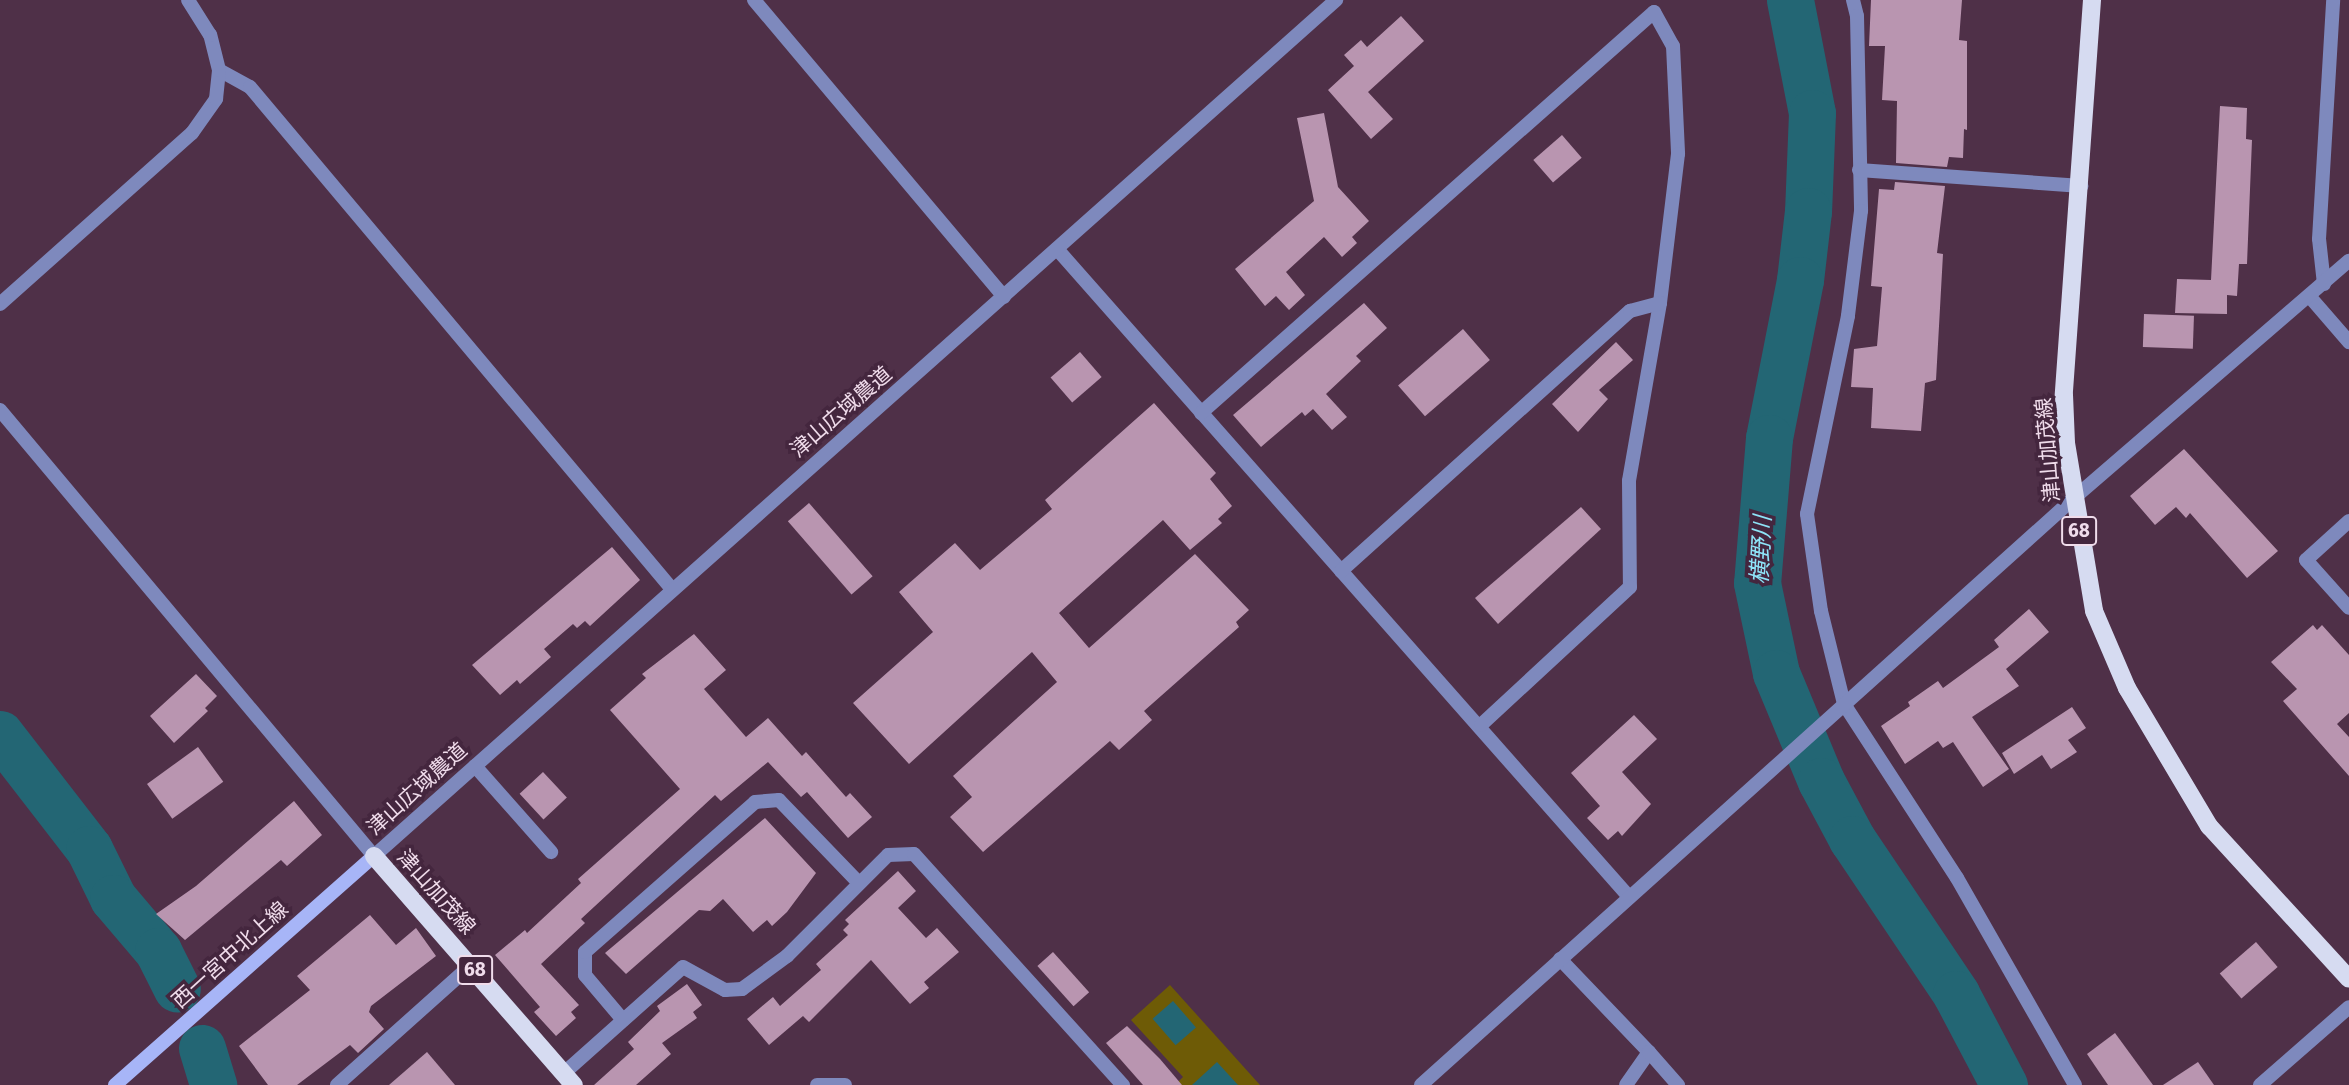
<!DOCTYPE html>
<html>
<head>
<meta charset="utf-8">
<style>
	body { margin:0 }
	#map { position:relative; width:2349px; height:1085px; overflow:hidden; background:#4f3048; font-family:"Fira Sans","Noto Sans JP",sans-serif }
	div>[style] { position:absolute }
	.green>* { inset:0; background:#6e5b06 }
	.water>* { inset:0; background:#236674; transform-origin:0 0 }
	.river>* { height:47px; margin:-23.5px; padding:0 23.5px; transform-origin:23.5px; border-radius:23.5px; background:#236674 }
	.building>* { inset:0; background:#b995b0; transform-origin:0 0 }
	.minor>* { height:14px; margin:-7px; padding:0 7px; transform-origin:7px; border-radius:7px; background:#7e89bd }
	.tertiary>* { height:14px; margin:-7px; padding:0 7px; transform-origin:7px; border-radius:7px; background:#7e89bd }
	.secondary>* { height:14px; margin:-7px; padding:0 7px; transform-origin:7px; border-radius:7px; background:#a7b5f7 }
	.primary>* { height:18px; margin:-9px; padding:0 9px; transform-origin:9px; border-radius:9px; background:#d6dbf1 }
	span { translate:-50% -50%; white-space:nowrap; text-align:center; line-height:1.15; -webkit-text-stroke:7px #44263e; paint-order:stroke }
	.shield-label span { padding:2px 5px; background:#44263e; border:2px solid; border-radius:5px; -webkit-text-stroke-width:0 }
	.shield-label { font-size:19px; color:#f0dceb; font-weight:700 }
	.street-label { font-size:21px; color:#f0dceb }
	.water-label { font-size:23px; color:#8ee4f8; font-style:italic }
</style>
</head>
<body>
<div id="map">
	<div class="green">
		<i style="clip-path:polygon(1170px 985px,1260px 1085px,1175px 1085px,1183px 1077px,1131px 1020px)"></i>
	</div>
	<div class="water">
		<i style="left:1173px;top:1001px;width:35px;height:27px;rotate:49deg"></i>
		<i style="clip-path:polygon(1217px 1062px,1238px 1085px,1192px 1085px)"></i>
	</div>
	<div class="river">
		<i style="left:1790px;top:0;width:115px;rotate:79deg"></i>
		<i style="left:1812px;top:113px;width:98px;rotate:92.3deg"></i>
		<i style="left:1808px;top:211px;width:69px;rotate:96.6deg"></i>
		<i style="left:1800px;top:280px;width:161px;rotate:101.1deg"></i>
		<i style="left:1769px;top:438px;width:145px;rotate:94.7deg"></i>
		<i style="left:1757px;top:583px;width:92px;rotate:78.1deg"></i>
		<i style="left:1776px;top:673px;width:117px;rotate:67.4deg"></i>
		<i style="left:1821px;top:781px;width:66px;rotate:61.9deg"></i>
		<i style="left:1852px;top:839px;width:187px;rotate:56.1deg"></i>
		<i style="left:1956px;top:994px;width:103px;rotate:62.2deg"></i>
		<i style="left:0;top:734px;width:145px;rotate:52.3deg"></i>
		<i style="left:89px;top:849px;width:55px;rotate:63.9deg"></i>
		<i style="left:113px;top:898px;width:70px;rotate:49.7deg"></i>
		<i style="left:158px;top:951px;width:42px;rotate:63.4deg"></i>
		<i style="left:202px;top:1048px;width:39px;rotate:73deg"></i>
	</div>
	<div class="building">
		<i style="clip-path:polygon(1871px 0,1962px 0,1959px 40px,1967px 41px,1967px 130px,1964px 129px,1963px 158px,1949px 157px,1947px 167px,1896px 163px,1897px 101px,1882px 100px,1885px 46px,1869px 46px)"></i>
		<i style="clip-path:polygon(1401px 16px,1424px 41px,1368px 92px,1393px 119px,1371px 139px,1328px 90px,1354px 66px,1344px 55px,1361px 40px,1367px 47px)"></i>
		<i style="clip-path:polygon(2220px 106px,2247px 108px,2246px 139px,2252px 140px,2247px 264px,2239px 264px,2237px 296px,2227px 295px,2227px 314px,2175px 313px,2177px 279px,2211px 280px)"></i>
		<i style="clip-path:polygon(1324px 113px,1338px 187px,1369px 221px,1352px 237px,1357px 243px,1342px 257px,1324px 237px,1286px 272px,1305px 295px,1289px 310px,1276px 296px,1265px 306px,1235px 269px,1314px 201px,1297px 118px)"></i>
		<i style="left:1562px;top:135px;width:30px;height:38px;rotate:49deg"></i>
		<i style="clip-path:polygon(1895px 182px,1945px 186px,1937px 253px,1943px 254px,1936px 380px,1925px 383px,1921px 431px,1871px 428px,1873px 388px,1851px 387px,1854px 349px,1877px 346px,1882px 287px,1871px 286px,1879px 189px,1894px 190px)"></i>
		<i style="clip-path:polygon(1364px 303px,1387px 328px,1356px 356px,1361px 361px,1326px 394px,1347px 417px,1332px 430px,1313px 409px,1305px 416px,1302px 412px,1261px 447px,1233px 415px)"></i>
		<i style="left:2144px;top:314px;width:50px;height:33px;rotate:2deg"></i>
		<i style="left:1463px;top:329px;width:41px;height:86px;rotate:49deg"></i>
		<i style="clip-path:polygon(1616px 342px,1633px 360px,1599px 390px,1608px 399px,1578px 432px,1552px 404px)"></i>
		<i style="left:1080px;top:352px;width:33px;height:39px;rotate:49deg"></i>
		<i style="clip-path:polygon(1154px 403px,1216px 473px,1210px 479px,1232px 506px,1218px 519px,1222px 523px,1190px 550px,1163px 520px,1059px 613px,1089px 648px,1195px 554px,1249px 610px,1236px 622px,1239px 627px,1144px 711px,1152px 720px,1119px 750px,1110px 741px,983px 852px,950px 817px,972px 797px,953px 776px,1057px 682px,1032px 652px,909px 764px,853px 703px,933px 632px,899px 592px,955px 543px,980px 570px,1052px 509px,1045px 500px)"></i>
		<i style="clip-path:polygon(2184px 449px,2278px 551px,2247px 578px,2190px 513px,2186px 518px,2176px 507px,2155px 525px,2130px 496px)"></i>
		<i style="left:809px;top:503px;width:97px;height:28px;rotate:49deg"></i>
		<i style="clip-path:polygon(1581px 507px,1601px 529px,1498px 624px,1475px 598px)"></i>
		<i style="clip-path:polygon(612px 547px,640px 580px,590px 626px,585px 621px,577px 628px,573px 624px,544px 649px,551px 657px,520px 684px,517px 680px,500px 695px,472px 665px)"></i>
		<i style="clip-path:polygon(2029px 609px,2049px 632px,2006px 669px,2019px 686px,1972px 717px,2009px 769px,1983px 787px,1953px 742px,1943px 748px,1938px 741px,1905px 764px,1881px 726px,1910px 706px,1908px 702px,1938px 681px,1943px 688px,1999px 647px,1994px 640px)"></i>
		<i style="clip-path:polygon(2313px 625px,2317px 630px,2322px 625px,2349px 655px,2349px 713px,2337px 724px,2349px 737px,2349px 776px,2283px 701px,2297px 689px,2271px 662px)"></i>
		<i style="clip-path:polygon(694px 634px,726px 670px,704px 689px,746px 737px,768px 718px,802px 756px,806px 752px,846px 797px,850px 793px,872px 817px,848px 838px,807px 792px,801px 797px,768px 762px,721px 801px,715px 795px,581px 919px,585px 923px,541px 964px,579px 1005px,571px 1012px,576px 1018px,556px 1036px,534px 1012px,540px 1007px,495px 955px,525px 930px,527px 933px,581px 883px,578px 879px,680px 789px,610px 710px,646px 678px,642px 674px)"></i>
		<i style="clip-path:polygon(196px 674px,217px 696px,205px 708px,208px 711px,174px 743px,150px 716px)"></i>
		<i style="clip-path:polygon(2072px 707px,2086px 728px,2068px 740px,2077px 752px,2051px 769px,2042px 755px,2014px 774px,2002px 753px)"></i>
		<i style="clip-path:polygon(1634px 715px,1657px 739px,1622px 772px,1651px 804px,1622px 836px,1618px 831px,1608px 840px,1587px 818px,1600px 806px,1571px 773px)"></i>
		<i style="left:198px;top:747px;width:43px;height:63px;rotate:54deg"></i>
		<i style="left:543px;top:772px;width:35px;height:32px;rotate:47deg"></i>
		<i style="clip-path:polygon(294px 801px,322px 835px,287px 866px,281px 860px,185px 940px,156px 914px,196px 886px)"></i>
		<i style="clip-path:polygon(765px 818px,816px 873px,787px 912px,772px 926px,767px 920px,753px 932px,723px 899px,710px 911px,699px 910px,626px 974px,605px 953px)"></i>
		<i style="clip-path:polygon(898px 871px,916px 891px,898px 908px,926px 938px,937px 928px,959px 952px,924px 982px,929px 988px,910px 1004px,871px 960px,809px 1022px,803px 1016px,769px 1045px,747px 1019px,773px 997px,780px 1006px,821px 970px,816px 964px,848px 935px,843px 930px,849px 924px,845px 920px)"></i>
		<i style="clip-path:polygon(370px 915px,396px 945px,416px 928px,436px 956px,371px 1006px,369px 1012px,384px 1029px,358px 1053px,350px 1045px,297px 1085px,268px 1085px,239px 1046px,310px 990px,297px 976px)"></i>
		<i style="left:2256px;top:942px;width:33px;height:48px;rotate:49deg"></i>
		<i style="left:1053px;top:952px;width:54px;height:21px;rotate:48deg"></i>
		<i style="clip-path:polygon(687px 984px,702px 1005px,693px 1012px,697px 1018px,662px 1043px,671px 1054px,636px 1085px,594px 1085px,634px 1049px,628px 1042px,660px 1011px,657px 1006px)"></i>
		<i style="clip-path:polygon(1127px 1026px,1160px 1059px,1182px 1085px,1143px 1085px,1106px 1043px)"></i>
		<i style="clip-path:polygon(2115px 1033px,2153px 1085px,2108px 1085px,2087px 1054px)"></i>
		<i style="clip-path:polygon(427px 1052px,455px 1085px,389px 1085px)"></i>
		<i style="clip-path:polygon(2198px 1062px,2214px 1085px,2163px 1085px)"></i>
	</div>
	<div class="minor">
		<i style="left:754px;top:0;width:388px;rotate:49.9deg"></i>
		<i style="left:1853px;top:0;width:16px;rotate:76deg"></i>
		<i style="left:1857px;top:16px;width:195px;rotate:88.8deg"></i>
		<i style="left:1861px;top:211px;width:106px;rotate:97.1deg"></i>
		<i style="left:1848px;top:316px;width:202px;rotate:101.7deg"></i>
		<i style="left:1807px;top:514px;width:98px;rotate:81.8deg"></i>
		<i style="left:1821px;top:611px;width:96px;rotate:76.1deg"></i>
		<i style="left:1844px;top:704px;width:207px;rotate:57deg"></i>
		<i style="left:1957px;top:878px;width:238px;rotate:60.3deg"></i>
		<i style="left:219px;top:70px;width:35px;rotate:29deg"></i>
		<i style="left:250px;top:87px;width:656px;rotate:49.95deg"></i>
		<i style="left:1859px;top:170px;width:223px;rotate:4.1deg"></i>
		<i style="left:1057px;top:249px;width:864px;rotate:48.56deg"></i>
		<i style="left:2324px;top:284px;width:45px;rotate:-96.3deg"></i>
		<i style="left:2319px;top:239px;width:239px;rotate:-86.6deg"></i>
		<i style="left:2310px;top:297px;width:60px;rotate:49.1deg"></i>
		<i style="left:0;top:304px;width:257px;rotate:-41.7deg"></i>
		<i style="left:192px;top:133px;width:42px;rotate:-54.8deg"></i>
		<i style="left:216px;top:99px;width:29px;rotate:-84deg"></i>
		<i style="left:219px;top:70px;width:36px;rotate:-104deg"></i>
		<i style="left:210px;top:35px;width:41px;rotate:-122.2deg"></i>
		<i style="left:0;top:410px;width:582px;rotate:50.02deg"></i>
		<i style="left:1201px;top:413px;width:605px;rotate:-41.52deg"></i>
		<i style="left:1654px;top:12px;width:39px;rotate:61deg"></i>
		<i style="left:1673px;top:46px;width:108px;rotate:87.3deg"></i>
		<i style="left:1678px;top:154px;width:150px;rotate:96.9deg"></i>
		<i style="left:1660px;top:303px;width:181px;rotate:99.9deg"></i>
		<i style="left:1629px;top:481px;width:106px;rotate:89.5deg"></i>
		<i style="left:1630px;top:587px;width:203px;rotate:137.2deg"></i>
		<i style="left:2349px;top:521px;width:58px;rotate:137.8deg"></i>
		<i style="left:2306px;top:560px;width:64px;rotate:48.1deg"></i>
		<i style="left:1341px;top:571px;width:389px;rotate:-42deg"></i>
		<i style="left:1630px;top:311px;width:31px;rotate:-15deg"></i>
		<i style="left:475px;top:766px;width:115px;rotate:48.5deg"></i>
		<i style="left:1560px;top:959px;width:129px;rotate:46.3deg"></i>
		<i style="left:1649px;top:1052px;width:40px;rotate:124.9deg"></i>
		<i style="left:623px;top:1020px;width:59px;rotate:-130.2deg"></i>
		<i style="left:585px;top:975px;width:23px;rotate:-90deg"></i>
		<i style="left:585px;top:952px;width:227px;rotate:-41.4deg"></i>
		<i style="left:755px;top:802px;width:24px;rotate:-5deg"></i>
		<i style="left:779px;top:800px;width:112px;rotate:46.1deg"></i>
		<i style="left:1649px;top:1052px;width:44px;rotate:48.7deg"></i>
		<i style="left:564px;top:1073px;width:159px;rotate:-41.7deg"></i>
		<i style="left:683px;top:967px;width:48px;rotate:28.7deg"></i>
		<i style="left:725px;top:990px;width:17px;rotate:-3deg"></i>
		<i style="left:742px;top:989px;width:56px;rotate:-36.3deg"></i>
		<i style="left:787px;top:956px;width:143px;rotate:-45deg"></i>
		<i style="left:888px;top:855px;width:26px;rotate:-2deg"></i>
		<i style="left:914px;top:854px;width:312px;rotate:47.9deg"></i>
		<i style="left:337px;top:1085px;width:180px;rotate:-41.8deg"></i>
		<i style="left:817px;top:1085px;width:28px"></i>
		<i style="left:1421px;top:1085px;width:878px;rotate:-41.95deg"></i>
		<i style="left:2074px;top:498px;width:363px;rotate:-40.8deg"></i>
		<i style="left:2260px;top:1085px;width:118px;rotate:-41.2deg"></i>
	</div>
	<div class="tertiary">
		<i style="left:374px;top:856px;width:1288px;rotate:-41.66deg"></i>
	</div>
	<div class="secondary">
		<i style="left:115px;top:1085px;width:346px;rotate:-41.5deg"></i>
	</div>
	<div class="primary">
		<i style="left:2092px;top:0;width:396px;rotate:94.1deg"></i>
		<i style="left:2064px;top:395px;width:48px;rotate:87.6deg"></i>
		<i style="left:2066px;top:443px;width:170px;rotate:80.5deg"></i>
		<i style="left:2094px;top:611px;width:84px;rotate:66.8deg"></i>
		<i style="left:2127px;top:688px;width:161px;rotate:59.3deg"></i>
		<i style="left:2209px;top:826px;width:207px;rotate:47.5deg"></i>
		<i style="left:374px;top:856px;width:304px;rotate:48.9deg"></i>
	</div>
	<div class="shield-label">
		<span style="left:2079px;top:531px">68</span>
		<span style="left:475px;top:970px">68</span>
	</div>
	<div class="street-label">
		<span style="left:841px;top:412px;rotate:-41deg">津山広域農道</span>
		<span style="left:2048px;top:450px;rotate:-95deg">津山加茂線</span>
		<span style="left:417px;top:789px;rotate:-42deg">津山広域農道</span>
		<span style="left:436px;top:892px;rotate:48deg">津山加茂線</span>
		<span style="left:230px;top:955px;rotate:-42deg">西一宮中北上線</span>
	</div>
	<div class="water-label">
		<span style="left:1761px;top:550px;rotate:-87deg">横野川</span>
	</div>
</div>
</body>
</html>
